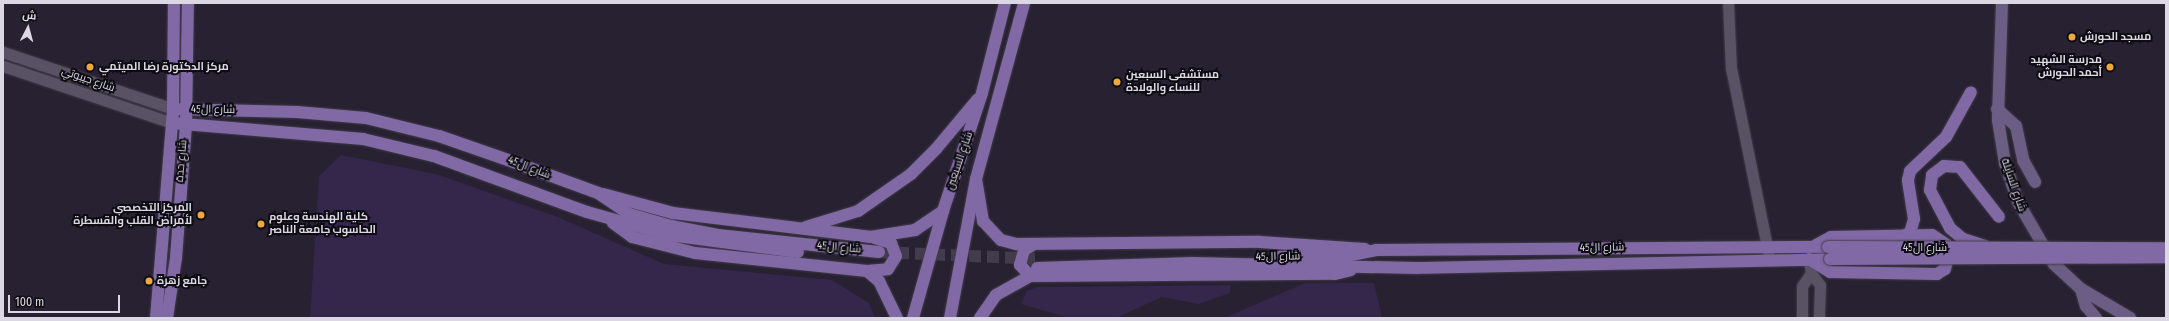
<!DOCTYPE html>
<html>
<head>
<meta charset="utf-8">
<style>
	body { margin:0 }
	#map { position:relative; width:2169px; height:321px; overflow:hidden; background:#272131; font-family:"Fira Sans Condensed",Cairo,sans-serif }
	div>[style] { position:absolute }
	.green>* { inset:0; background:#35264b }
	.primary-tunnel>* { height:12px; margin-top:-6px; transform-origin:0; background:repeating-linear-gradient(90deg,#423c4c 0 12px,transparent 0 18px) }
	.roads { filter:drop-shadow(0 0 1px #413b49) drop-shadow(0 0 1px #413b49) }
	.tertiary>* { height:11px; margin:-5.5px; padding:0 5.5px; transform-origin:5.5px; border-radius:5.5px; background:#585264 }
	.secondary>* { height:12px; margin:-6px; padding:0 6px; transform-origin:6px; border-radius:6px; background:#6c5d85 }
	.primary>* { height:12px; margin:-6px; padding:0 6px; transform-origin:6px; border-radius:6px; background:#8169a5 }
	.bridges { filter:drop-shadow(0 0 1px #413b49) drop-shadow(0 0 1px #413b49) }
	.primary-bridge>* { height:12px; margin:-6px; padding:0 6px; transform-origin:6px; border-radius:6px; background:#8169a5 }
	.dots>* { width:11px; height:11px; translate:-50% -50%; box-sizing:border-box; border:2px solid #0e0c13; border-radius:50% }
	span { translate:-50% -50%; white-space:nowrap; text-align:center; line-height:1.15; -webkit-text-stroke:4px #0e0c13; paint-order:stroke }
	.poi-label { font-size:11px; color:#dcd8e3; font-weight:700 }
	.left { translate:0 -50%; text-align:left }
	.right { translate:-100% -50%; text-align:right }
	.street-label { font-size:11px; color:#dcd8e3 }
	.frame { position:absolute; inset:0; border:4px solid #dcd8e3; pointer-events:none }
	.north { position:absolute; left:8px; top:8px; width:40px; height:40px; -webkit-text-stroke:3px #0e0c13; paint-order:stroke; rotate:6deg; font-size:11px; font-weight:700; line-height:16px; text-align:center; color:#dcd8e3 }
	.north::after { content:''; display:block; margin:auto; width:14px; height:18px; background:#dcd8e3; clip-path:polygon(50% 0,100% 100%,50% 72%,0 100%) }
	.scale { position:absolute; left:8px; top:295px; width:112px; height:18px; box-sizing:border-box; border:2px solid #dcd8e3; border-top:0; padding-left:5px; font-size:12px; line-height:14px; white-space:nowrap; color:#dcd8e3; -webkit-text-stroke:3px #0e0c13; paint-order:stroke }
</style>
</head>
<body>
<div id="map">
	<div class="green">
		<i style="clip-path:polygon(341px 155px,436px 174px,558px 217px,664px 264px,832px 280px,869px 303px,875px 318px,310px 318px,319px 176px)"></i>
		<i style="clip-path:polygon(1305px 283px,1374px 283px,1382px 318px,1224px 318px)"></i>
		<i style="clip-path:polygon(1230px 285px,1230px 293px,1199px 304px,1162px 297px,1116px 318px,1069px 318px,1021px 304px,1027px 291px,1037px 287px)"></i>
	</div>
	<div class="primary-tunnel">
		<i style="left:879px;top:252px;width:159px;rotate:2.5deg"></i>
	</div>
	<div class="roads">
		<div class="tertiary">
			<i style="left:1728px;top:3px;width:65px;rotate:87.4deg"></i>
			<i style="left:1731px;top:68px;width:192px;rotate:78.6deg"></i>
			<i style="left:3px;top:52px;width:179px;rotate:18.5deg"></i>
			<i style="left:3px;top:66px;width:178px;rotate:18.6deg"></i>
			<i style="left:1809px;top:259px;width:14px;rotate:82deg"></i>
			<i style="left:1811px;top:273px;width:15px;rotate:53deg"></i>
			<i style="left:1820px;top:285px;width:33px;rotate:92deg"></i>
			<i style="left:1802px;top:318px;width:32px;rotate:-90deg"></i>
			<i style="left:1802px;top:286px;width:16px;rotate:-55deg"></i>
		</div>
		<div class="secondary">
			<i style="left:2002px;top:3px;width:117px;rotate:92deg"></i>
			<i style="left:1998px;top:120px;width:44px;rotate:80.8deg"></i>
			<i style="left:2005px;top:163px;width:41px;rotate:71.6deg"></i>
			<i style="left:2018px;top:202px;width:72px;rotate:59.9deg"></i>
			<i style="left:2054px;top:264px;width:37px;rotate:43deg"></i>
			<i style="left:2081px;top:289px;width:57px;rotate:30.6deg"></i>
			<i style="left:1997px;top:109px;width:25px;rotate:42deg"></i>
			<i style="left:2016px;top:126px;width:35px;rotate:78deg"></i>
			<i style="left:2023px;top:160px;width:25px;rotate:61deg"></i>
			<i style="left:2081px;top:289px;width:18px;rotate:74deg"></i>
			<i style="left:2086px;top:306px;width:16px;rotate:50deg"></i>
		</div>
		<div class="primary">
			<i style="left:173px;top:109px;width:124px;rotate:1.4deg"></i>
			<i style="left:297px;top:112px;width:69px;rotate:5deg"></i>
			<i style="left:366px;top:118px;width:75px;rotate:13.9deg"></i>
			<i style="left:439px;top:136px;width:73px;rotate:19.2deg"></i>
			<i style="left:508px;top:160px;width:96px;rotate:20.1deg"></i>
			<i style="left:598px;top:193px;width:37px;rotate:34deg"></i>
			<i style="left:629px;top:214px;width:44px;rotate:15.9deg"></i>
			<i style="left:671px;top:226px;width:48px;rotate:10.8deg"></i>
			<i style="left:718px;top:235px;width:162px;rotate:6deg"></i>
			<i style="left:172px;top:123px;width:192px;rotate:4.8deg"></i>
			<i style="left:363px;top:139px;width:73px;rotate:13.5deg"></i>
			<i style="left:434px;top:156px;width:163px;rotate:20.1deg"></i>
			<i style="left:587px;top:212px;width:85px;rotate:15.7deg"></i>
			<i style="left:669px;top:235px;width:130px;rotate:7.5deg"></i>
			<i style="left:976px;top:179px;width:43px;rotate:80.5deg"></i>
			<i style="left:983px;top:221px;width:26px;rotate:47deg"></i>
			<i style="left:1001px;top:240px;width:16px;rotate:15deg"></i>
			<i style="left:1016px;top:244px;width:244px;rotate:-0.5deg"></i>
			<i style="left:1260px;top:242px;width:105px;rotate:3.8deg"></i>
			<i style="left:603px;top:194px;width:73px;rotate:15.2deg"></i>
			<i style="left:673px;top:213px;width:198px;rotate:6.9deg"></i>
			<i style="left:870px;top:237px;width:46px;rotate:-8.8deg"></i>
			<i style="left:915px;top:230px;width:34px;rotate:-34deg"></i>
			<i style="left:613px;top:223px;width:24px;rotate:36deg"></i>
			<i style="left:632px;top:237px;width:65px;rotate:14.3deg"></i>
			<i style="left:695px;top:253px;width:173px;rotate:6deg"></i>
			<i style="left:867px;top:271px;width:16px;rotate:40deg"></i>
			<i style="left:879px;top:281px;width:41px;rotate:64.1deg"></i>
			<i style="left:806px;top:227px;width:54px;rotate:-17.1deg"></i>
			<i style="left:858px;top:211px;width:65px;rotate:-34.9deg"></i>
			<i style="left:911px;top:174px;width:35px;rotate:-45deg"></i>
			<i style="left:936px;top:149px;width:65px;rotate:-50deg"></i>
			<i style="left:1905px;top:235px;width:5px;rotate:-22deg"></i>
			<i style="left:1910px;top:233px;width:15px;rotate:-74deg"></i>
			<i style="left:1914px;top:219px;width:39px;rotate:-99deg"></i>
			<i style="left:1908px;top:180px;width:9px;rotate:-77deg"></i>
			<i style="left:1910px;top:171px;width:50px;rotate:-43.4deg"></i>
			<i style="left:1946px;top:137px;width:51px;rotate:-60.9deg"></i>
			<i style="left:1985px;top:246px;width:23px;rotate:-162deg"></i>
			<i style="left:1963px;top:239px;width:17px;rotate:-140deg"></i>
			<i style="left:1950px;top:228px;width:43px;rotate:-117.8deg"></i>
			<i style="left:1930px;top:190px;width:15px;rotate:-82deg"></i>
			<i style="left:1932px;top:175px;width:15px;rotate:-37deg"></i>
			<i style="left:1944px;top:166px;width:16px;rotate:4deg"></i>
			<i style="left:1960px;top:167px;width:63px;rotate:52deg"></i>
			<i style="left:1279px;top:257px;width:67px;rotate:-0.9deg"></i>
			<i style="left:1346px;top:256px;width:31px;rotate:-11deg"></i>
			<i style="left:1376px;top:250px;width:452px;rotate:-0.4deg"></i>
			<i style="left:1809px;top:259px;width:25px;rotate:32deg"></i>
			<i style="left:1830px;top:272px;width:107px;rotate:1.1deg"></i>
			<i style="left:1937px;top:274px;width:9px;rotate:-32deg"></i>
			<i style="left:1945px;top:269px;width:12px;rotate:-76deg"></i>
			<i style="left:1948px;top:257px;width:12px;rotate:-95deg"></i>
			<i style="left:1947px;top:245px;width:18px;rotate:-146deg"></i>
			<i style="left:1932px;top:235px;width:101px;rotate:178.9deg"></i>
			<i style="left:1831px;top:237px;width:17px;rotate:152deg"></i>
			<i style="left:1037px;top:268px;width:156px;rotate:-1.8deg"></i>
			<i style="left:1193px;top:263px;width:224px;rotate:1.3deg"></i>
			<i style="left:1417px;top:268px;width:413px;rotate:-1.2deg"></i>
			<i style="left:867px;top:271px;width:21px;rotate:-5deg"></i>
			<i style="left:888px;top:269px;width:15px;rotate:-58deg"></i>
			<i style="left:896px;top:256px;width:14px;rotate:-111deg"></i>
			<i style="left:891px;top:243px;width:17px;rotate:-163deg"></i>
			<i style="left:1030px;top:276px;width:15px;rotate:-132deg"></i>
			<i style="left:1020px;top:265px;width:16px;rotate:-75deg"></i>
			<i style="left:1024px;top:250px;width:8px;rotate:-30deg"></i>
			<i style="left:156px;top:318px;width:210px;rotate:-85.3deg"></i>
			<i style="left:173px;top:109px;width:106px;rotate:-89.5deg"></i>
			<i style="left:167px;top:318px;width:61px;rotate:-81.5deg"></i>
			<i style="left:176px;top:258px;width:134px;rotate:-85.7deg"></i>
			<i style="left:186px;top:124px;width:121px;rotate:-89.1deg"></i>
			<i style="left:913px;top:318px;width:111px;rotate:-74.3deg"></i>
			<i style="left:943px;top:211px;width:124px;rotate:-71.7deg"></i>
			<i style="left:982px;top:93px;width:93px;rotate:-75.7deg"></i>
			<i style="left:950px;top:318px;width:141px;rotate:-79.4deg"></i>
			<i style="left:976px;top:179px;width:182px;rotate:-74.7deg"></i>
			<i style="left:980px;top:318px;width:28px;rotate:-55deg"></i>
			<i style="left:996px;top:295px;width:39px;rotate:-29deg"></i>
			<i style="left:1030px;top:276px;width:305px;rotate:-0.4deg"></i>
			<i style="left:1335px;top:274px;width:16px;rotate:-14deg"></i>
		</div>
	</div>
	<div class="bridges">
		<div class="primary-bridge">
			<i style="left:1828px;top:247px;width:338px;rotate:0.2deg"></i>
			<i style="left:1830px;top:259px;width:336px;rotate:-0.3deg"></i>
		</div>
	</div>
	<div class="dots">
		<i style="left:2072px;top:37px;background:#eea83c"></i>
		<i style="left:90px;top:67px;background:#eea83c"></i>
		<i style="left:2110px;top:67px;background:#eea83c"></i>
		<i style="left:1117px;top:82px;background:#eea83c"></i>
		<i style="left:201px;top:215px;background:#eea83c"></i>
		<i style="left:261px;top:224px;background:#eea83c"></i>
		<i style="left:149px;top:281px;background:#eea83c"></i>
	</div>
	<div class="poi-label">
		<span class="left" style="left:2080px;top:37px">مسجد الحورش</span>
		<span class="right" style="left:2102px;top:67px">مدرسة الشهيد<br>أحمد الحورش</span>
		<span class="left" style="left:99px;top:67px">مركز الدكتورة رضا الميتمي</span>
		<span class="left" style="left:1126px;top:82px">مستشفى السبعين<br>للنساء والولادة</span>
		<span class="right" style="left:192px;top:215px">المركز التخصصي<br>لأمراض القلب والقسطرة</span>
		<span class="left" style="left:269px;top:224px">كلية الهندسة وعلوم<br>الحاسوب جامعة الناصر</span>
		<span class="left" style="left:157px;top:281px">جامع زهرة</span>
	</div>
	<div class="street-label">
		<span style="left:88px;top:80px;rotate:19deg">شارع جيبوتي</span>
		<span style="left:213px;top:110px;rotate:1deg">شارع ال45</span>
		<span style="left:182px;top:161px;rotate:-85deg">شارع حدة</span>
		<span style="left:960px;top:161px;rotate:-71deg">شارع السبعين</span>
		<span style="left:529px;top:168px;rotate:21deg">شارع ال45</span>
		<span style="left:2013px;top:185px;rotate:71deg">شارع السايلة</span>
		<span style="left:839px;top:248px;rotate:5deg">شارع ال45</span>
		<span style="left:1602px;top:248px;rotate:-1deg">شارع ال45</span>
		<span style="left:1925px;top:248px">شارع ال45</span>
		<span style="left:1278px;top:257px;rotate:-1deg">شارع ال45</span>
	</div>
	<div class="frame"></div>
	<div class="north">ش</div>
	<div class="scale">100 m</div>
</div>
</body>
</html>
